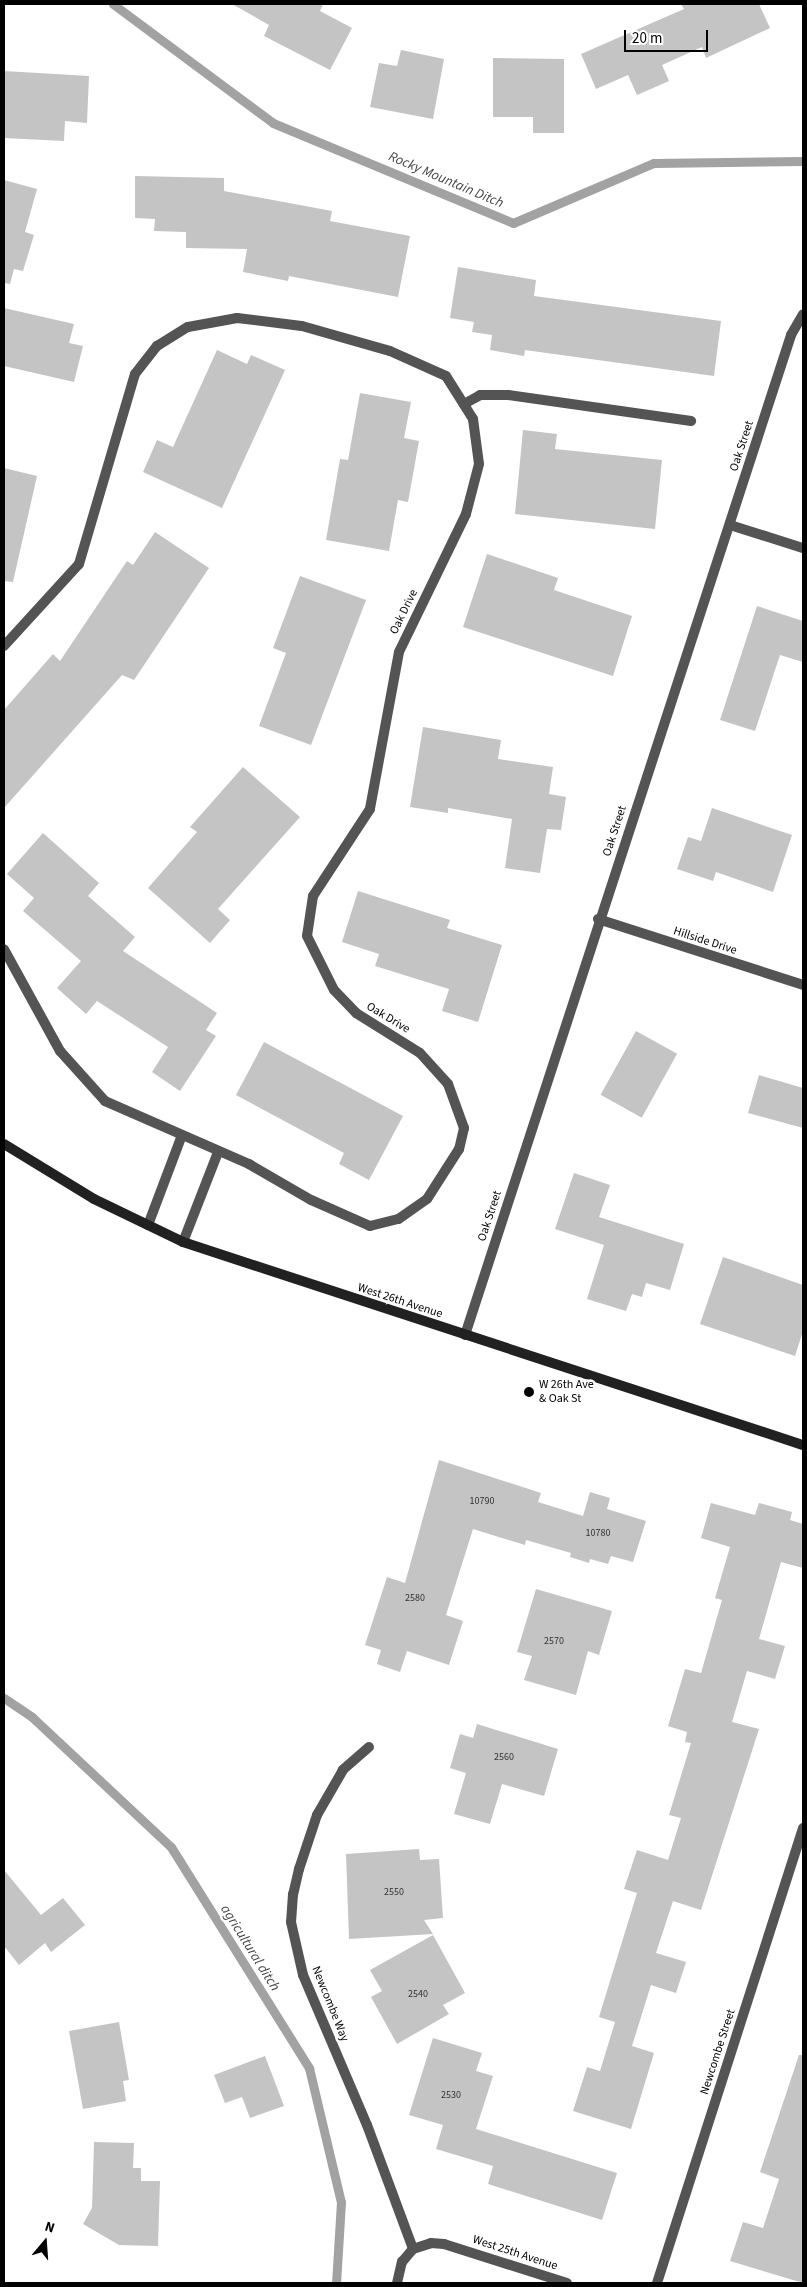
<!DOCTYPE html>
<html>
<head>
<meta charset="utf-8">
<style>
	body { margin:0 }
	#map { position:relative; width:807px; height:2287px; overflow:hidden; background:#fff; font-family:"Source Sans 3",sans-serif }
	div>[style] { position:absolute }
	.stream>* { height:9px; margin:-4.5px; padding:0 4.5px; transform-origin:4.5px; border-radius:4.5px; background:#a2a2a2 }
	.building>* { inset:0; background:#c4c4c4; transform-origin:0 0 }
	.lane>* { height:10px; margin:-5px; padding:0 5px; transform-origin:5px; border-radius:5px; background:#545454 }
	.street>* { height:10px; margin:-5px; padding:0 5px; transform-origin:5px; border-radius:5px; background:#545454 }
	.secondary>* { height:10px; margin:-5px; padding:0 5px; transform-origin:5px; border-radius:5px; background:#212121 }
	.dots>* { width:14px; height:14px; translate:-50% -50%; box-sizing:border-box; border:2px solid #fff; border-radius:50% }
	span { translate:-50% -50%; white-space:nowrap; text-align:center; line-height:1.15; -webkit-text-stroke:5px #fff; paint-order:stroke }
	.number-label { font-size:10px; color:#313131 }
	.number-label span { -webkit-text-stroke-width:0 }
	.street-label { font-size:12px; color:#000 }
	.poi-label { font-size:12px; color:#000 }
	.left { translate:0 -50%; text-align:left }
	.water-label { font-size:14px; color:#434343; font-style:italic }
	.frame { position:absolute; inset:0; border:5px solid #000; pointer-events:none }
	.north { position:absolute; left:20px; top:2217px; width:50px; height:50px; -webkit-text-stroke:4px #fff; paint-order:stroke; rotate:18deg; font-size:14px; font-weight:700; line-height:20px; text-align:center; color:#000 }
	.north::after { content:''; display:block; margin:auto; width:18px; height:22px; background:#000; clip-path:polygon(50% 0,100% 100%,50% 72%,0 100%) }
	.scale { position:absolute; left:624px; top:30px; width:84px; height:22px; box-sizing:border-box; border:2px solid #000; border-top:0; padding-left:6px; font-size:15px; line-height:18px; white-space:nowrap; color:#000; -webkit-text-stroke:4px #fff; paint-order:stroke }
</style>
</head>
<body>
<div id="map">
	<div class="stream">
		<i style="left:113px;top:4px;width:199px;rotate:36.6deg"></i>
		<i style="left:273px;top:123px;width:260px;rotate:22.6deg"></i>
		<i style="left:513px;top:223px;width:153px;rotate:-23.1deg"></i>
		<i style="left:654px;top:163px;width:149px;rotate:-0.8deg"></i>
		<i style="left:4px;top:1698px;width:34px;rotate:34deg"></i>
		<i style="left:32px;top:1717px;width:190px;rotate:43.1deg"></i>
		<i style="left:171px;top:1847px;width:261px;rotate:58deg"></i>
		<i style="left:309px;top:2068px;width:138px;rotate:76.6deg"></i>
		<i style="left:341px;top:2202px;width:81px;rotate:93.5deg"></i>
	</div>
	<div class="building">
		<i style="clip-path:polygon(232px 4px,323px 4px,320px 11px,352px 28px,330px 70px,264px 36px,269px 25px)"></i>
		<i style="clip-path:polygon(681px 4px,759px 4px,770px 28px,706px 58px,702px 47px,662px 65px,669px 81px,637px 95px,628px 75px,596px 89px,581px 54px,684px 9px)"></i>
		<i style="clip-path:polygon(401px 50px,444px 59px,433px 119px,370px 107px,379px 63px,397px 66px)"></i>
		<i style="clip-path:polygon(493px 58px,564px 59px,564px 133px,533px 133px,533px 117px,493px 117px)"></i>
		<i style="clip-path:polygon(4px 71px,89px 76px,87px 123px,65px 121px,64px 141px,4px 138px)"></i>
		<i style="clip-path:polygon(135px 176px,224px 178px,224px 191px,332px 211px,330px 221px,410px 236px,398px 297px,289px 276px,288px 281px,243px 272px,247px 249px,186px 248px,186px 232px,154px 231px,155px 219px,135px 218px)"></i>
		<i style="clip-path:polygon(4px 180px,37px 189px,25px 232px,34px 235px,23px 271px,14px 269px,10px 284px,4px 283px)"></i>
		<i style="clip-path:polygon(458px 267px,536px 280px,534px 296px,721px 321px,714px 376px,525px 350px,524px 356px,490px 350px,492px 335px,472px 332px,474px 322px,450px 318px)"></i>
		<i style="clip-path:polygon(4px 308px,74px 324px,69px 343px,83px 346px,74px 382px,4px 366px)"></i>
		<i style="clip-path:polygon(217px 350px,247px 364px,251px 355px,285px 370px,222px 508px,143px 472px,157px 440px,173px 447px)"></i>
		<i style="clip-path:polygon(360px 393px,411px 402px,404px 438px,419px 441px,408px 502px,398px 500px,389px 551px,326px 540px,340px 459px,348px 460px)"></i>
		<i style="clip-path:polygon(523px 430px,557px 434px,555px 449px,662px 460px,655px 529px,515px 514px)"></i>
		<i style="clip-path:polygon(4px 468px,37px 476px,13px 582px,4px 581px)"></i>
		<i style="clip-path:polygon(155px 532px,209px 568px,134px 680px,122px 675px,4px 808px,4px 710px,53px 654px,60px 661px,127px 561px,133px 565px)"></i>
		<i style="clip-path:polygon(487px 554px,558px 578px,554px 590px,632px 616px,613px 676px,463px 627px)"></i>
		<i style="clip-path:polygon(300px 576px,366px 600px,311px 745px,259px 726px,286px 653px,273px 648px)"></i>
		<i style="clip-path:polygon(757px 606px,803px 621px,803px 662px,780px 655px,755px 731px,720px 720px)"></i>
		<i style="clip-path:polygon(423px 727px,501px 740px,498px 759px,553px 767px,549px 794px,566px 797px,561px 830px,547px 829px,540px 873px,505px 868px,512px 819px,448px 808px,448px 813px,410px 807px)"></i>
		<i style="clip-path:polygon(243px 767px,300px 817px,218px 909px,230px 920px,210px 943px,148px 888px,197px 832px,190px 827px)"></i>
		<i style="clip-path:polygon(712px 808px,792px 835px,773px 892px,716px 872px,713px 881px,677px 869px,688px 837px,701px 841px)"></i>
		<i style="clip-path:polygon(43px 833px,99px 883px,88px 896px,135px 937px,123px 951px,217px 1013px,206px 1030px,216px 1036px,180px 1091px,152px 1072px,168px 1047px,97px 1001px,86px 1014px,57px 988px,81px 961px,23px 911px,34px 898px,7px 874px)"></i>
		<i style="clip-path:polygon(358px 891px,450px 920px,447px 928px,502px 945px,478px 1022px,442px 1011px,449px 989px,375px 966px,379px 954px,342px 942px)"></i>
		<i style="left:636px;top:1031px;width:47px;height:73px;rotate:29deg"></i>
		<i style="clip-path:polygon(264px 1042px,403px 1116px,369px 1180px,339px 1164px,344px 1153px,236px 1095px)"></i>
		<i style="clip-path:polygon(759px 1075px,803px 1088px,803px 1128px,748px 1113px)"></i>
		<i style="clip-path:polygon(574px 1173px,610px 1185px,599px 1217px,684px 1244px,670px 1290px,646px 1283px,642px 1297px,632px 1294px,626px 1311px,587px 1299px,604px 1245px,555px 1229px)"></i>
		<i style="clip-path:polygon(723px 1257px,803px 1285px,803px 1331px,795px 1356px,700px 1324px)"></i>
		<i style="clip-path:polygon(439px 1460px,541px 1493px,538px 1502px,583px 1516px,590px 1492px,610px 1498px,607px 1509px,646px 1521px,633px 1562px,611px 1556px,608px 1564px,590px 1559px,589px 1563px,570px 1557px,571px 1553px,526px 1540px,525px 1545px,473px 1529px,446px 1615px,463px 1621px,449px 1665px,407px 1651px,400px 1672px,377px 1664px,381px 1650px,365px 1645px,387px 1577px,405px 1583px)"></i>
		<i style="clip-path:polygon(711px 1503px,755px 1515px,759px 1503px,792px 1512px,790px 1520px,803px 1524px,803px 1568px,781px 1562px,759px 1639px,785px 1646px,775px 1679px,747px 1671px,732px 1722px,759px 1729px,701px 1910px,673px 1901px,656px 1953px,686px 1962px,676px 1993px,651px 1985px,632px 2046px,654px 2053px,631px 2129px,573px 2111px,587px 2067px,600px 2071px,615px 2022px,599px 2017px,637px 1893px,624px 1889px,637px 1850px,668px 1860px,681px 1818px,669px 1815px,691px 1743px,685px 1742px,687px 1732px,668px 1726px,685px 1669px,701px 1673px,722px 1600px,715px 1598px,730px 1547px,701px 1538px)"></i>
		<i style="clip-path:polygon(536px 1589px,612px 1611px,599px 1655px,588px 1651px,576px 1695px,524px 1680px,532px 1656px,517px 1652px)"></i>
		<i style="clip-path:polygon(477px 1724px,558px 1749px,544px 1796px,502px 1784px,490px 1824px,454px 1814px,466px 1773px,450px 1768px,460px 1734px,473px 1738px)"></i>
		<i style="clip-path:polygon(419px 1849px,420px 1860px,439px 1859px,443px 1918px,424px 1920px,433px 1934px,349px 1939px,346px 1854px)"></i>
		<i style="clip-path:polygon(4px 1870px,41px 1915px,63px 1898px,85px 1925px,51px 1952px,45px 1943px,19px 1965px,4px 1946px)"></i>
		<i style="clip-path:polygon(433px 1935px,465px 1993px,443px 2005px,449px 2014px,397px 2044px,371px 1997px,382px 1991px,370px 1970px)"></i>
		<i style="clip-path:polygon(119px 2022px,129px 2080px,123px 2081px,126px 2101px,83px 2109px,69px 2031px)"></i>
		<i style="clip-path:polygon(433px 2038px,482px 2053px,476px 2071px,493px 2076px,476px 2129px,617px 2173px,602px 2220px,488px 2184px,493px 2166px,436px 2149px,443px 2125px,409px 2115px)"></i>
		<i style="clip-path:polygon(799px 2055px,803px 2055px,803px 2283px,730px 2261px,743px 2222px,763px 2228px,779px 2179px,760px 2172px)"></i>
		<i style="clip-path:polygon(265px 2056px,284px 2106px,250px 2118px,242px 2097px,225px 2103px,214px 2075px)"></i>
		<i style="clip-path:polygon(94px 2142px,134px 2143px,133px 2168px,141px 2168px,141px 2181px,160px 2181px,158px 2246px,119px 2245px,83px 2224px,92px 2208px)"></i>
	</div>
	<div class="lane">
		<i style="left:464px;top:404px;width:18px;rotate:-29deg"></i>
		<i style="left:480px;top:395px;width:28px"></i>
		<i style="left:508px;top:395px;width:185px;rotate:8.1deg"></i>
	</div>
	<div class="street">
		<i style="left:730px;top:525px;width:77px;rotate:17.5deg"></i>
		<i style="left:4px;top:646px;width:111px;rotate:-47.6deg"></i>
		<i style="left:79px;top:564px;width:198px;rotate:-73.6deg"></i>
		<i style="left:135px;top:374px;width:36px;rotate:-52deg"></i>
		<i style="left:157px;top:346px;width:36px;rotate:-32deg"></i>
		<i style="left:188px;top:327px;width:50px;rotate:-10.4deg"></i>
		<i style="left:237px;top:318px;width:65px;rotate:7deg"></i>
		<i style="left:302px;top:326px;width:91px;rotate:15.9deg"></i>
		<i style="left:390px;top:351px;width:61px;rotate:24.1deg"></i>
		<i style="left:446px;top:376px;width:51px;rotate:57.9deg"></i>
		<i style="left:473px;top:419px;width:45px;rotate:82.4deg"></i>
		<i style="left:479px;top:464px;width:52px;rotate:104.6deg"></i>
		<i style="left:466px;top:514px;width:153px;rotate:115.9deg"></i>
		<i style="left:399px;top:652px;width:160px;rotate:100.5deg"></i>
		<i style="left:370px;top:809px;width:104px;rotate:123.2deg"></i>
		<i style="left:313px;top:896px;width:40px;rotate:98.5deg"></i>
		<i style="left:307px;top:936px;width:60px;rotate:63.4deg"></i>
		<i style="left:334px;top:990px;width:32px;rotate:46deg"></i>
		<i style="left:356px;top:1013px;width:75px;rotate:32deg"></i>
		<i style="left:420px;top:1053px;width:42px;rotate:47.9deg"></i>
		<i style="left:448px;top:1084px;width:47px;rotate:70deg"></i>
		<i style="left:464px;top:1128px;width:22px;rotate:103deg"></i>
		<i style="left:459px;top:1149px;width:59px;rotate:122.6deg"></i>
		<i style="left:427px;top:1199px;width:35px;rotate:145deg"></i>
		<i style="left:398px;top:1219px;width:29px;rotate:166deg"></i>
		<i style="left:370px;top:1226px;width:64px;rotate:-156.2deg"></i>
		<i style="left:311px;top:1200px;width:72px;rotate:-149.9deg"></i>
		<i style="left:249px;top:1164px;width:157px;rotate:-156.4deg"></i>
		<i style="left:105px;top:1101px;width:67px;rotate:-132deg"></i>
		<i style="left:60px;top:1051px;width:116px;rotate:-118.8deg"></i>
		<i style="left:598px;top:919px;width:215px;rotate:17.8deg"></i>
		<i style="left:148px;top:1225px;width:96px;rotate:-69.3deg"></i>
		<i style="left:183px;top:1242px;width:97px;rotate:-68.7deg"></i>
		<i style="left:465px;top:1335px;width:1052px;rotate:-71.94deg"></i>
		<i style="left:791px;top:335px;width:24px;rotate:-60deg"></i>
		<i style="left:369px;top:1747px;width:35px;rotate:139deg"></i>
		<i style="left:343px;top:1770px;width:52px;rotate:120deg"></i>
		<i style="left:317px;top:1815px;width:57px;rotate:108.4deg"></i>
		<i style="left:299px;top:1869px;width:26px;rotate:103deg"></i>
		<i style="left:293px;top:1894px;width:28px;rotate:94deg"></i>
		<i style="left:291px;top:1922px;width:54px;rotate:77.2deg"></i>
		<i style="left:303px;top:1975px;width:163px;rotate:66.9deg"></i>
		<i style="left:367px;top:2125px;width:132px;rotate:69.6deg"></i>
		<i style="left:397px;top:2283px;width:22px;rotate:-77deg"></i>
		<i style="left:402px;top:2262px;width:17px;rotate:-50deg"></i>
		<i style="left:413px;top:2249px;width:19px;rotate:-18deg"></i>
		<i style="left:431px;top:2243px;width:13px;rotate:4deg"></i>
		<i style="left:444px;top:2244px;width:129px;rotate:17.6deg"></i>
		<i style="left:657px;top:2283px;width:478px;rotate:-72.2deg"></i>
	</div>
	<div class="secondary">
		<i style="left:4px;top:1144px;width:105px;rotate:31.4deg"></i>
		<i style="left:94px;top:1199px;width:99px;rotate:25.8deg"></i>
		<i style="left:183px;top:1242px;width:652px;rotate:18.13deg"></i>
	</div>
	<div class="dots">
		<i style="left:529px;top:1392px;background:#000"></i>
	</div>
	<div class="number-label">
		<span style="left:482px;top:1502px">10790</span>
		<span style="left:598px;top:1534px">10780</span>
		<span style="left:415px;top:1599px">2580</span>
		<span style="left:554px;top:1642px">2570</span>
		<span style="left:504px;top:1758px">2560</span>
		<span style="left:394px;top:1893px">2550</span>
		<span style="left:418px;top:1995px">2540</span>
		<span style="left:451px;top:2096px">2530</span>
	</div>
	<div class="street-label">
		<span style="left:742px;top:446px;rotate:-72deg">Oak Street</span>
		<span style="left:404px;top:612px;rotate:-64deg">Oak Drive</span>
		<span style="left:615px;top:831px;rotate:-72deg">Oak Street</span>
		<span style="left:705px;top:941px;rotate:18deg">Hillside Drive</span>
		<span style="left:388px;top:1018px;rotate:31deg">Oak Drive</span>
		<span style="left:490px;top:1216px;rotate:-72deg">Oak Street</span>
		<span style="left:400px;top:1301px;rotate:18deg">West 26th Avenue</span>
		<span style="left:330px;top:2004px;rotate:68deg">Newcombe Way</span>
		<span style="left:718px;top:2052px;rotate:-72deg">Newcombe Street</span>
		<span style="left:515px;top:2253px;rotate:18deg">West 25th Avenue</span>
	</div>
	<div class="poi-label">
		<span class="left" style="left:539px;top:1392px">W 26th Ave<br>&amp; Oak St</span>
	</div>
	<div class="water-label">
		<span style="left:446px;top:180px;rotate:23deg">Rocky Mountain Ditch</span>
		<span style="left:250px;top:1948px;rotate:58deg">agricultural ditch</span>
	</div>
	<div class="frame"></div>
	<div class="north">N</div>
	<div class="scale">20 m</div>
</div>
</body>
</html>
